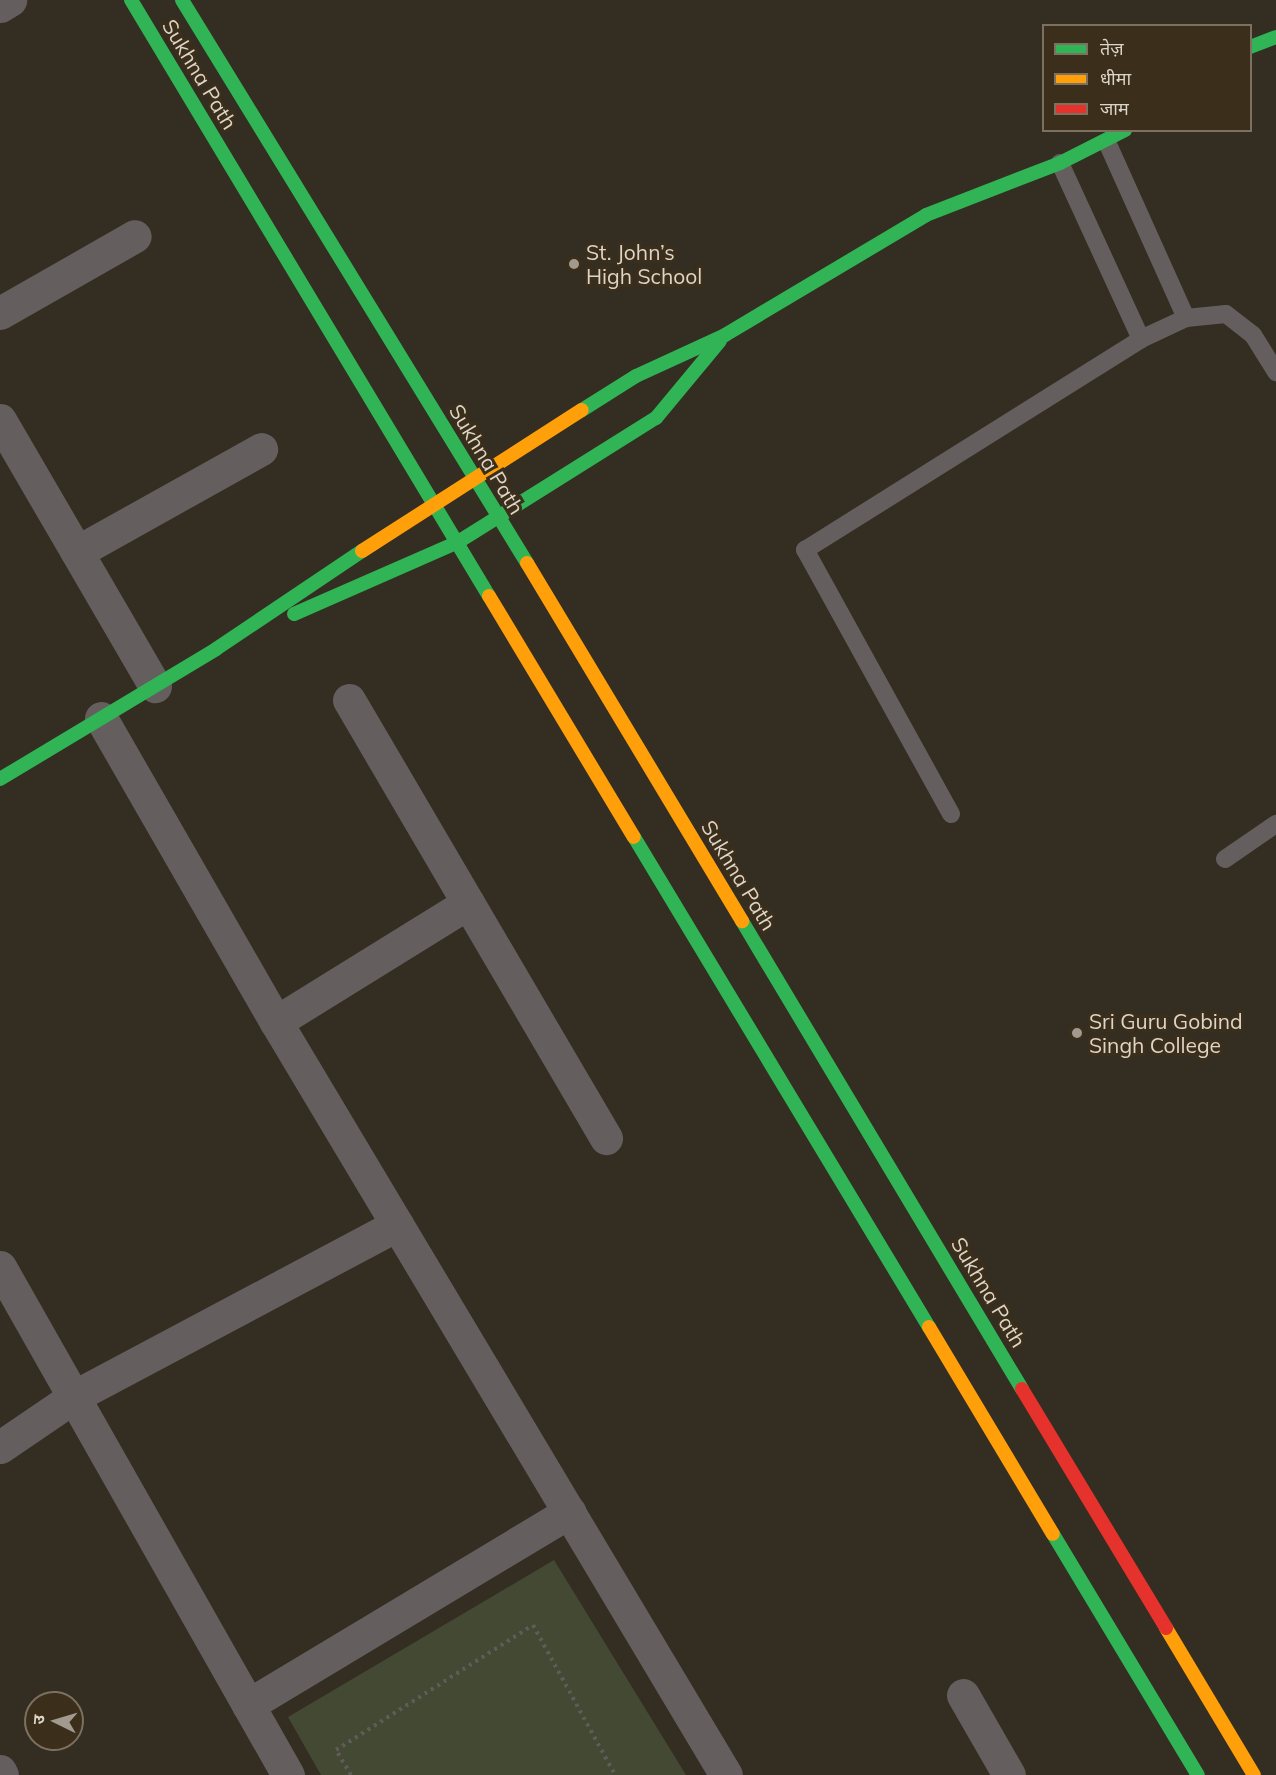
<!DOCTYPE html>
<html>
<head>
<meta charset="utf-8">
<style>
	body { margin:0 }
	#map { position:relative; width:1276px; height:1775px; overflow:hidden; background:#342d22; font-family:Mulish,"Noto Sans Devanagari",sans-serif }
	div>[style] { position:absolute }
	.green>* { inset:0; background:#444934 }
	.path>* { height:4px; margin-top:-2px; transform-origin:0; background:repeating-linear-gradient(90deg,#5f5b58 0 3px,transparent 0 7.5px) }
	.lane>* { height:18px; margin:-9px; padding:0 9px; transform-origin:9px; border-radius:9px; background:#645f5e }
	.street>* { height:33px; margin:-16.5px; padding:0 16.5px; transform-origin:16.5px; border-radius:16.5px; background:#645f5e }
	.fast>* { height:14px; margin:-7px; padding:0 7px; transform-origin:7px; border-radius:7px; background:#30b455 }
	.slow>* { height:14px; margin:-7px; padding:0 7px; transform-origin:7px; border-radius:7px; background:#ff9f0a }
	.jam>* { height:14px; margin:-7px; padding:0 7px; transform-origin:7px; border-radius:7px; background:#e5322d }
	.dots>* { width:16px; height:16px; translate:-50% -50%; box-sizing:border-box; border:3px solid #3b2f1b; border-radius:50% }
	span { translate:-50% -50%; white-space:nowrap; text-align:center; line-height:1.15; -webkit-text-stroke:6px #3b2f1b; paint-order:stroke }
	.street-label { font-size:21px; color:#ddd5c9 }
	.poi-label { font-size:21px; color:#ddd5c9 }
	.left { translate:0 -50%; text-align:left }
	.legend { position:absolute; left:1042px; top:24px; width:210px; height:108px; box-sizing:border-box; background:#3b2f1b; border:2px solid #7c7161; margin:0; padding:8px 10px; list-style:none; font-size:18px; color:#ddd5c9 }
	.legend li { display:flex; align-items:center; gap:12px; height:30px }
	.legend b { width:30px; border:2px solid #7c7161 }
	.north { position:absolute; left:24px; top:1691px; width:60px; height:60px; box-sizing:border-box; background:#3b2f1b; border:2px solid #7c7161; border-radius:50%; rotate:275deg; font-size:16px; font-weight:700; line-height:24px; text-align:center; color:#ddd5c9 }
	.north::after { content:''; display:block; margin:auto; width:21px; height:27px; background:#a29a8f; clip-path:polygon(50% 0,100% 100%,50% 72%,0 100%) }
</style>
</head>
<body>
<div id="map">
	<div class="green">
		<i style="clip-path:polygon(554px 1560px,686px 1775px,321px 1775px,288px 1717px)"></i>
	</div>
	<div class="path">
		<i style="left:351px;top:1775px;width:29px;rotate:-121deg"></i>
		<i style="left:336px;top:1750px;width:233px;rotate:-32.4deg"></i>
		<i style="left:533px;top:1625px;width:171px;rotate:61.3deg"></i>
	</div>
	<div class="lane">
		<i style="left:1060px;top:163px;width:194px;rotate:65.3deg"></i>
		<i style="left:1186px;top:318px;width:40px;rotate:-5.7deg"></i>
		<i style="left:1226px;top:314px;width:34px;rotate:38deg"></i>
		<i style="left:1253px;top:335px;width:44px;rotate:58.1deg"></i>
		<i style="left:951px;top:814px;width:302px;rotate:-118.9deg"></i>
		<i style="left:805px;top:550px;width:397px;rotate:-32.1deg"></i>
		<i style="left:1141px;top:339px;width:50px;rotate:-25deg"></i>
		<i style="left:1186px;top:318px;width:193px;rotate:-114.2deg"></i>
		<i style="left:1225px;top:859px;width:62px;rotate:-34.5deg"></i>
	</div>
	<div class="street">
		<i style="left:0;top:6px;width:12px;rotate:-31deg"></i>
		<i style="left:0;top:313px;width:155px;rotate:-29.7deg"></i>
		<i style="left:0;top:420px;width:308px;rotate:59.8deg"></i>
		<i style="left:77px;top:552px;width:211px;rotate:-29.2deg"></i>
		<i style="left:349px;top:700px;width:508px;rotate:59.6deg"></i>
		<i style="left:101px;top:718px;width:351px;rotate:60.1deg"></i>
		<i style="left:276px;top:1022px;width:877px;rotate:59.14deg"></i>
		<i style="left:276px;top:1022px;width:226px;rotate:-31.8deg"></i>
		<i style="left:0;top:1267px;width:584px;rotate:60.45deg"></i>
		<i style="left:0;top:1447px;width:91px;rotate:-34.2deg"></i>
		<i style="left:75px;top:1396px;width:365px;rotate:-28deg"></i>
		<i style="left:963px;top:1695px;width:92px;rotate:60.1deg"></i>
		<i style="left:248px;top:1705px;width:375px;rotate:-31deg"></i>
		<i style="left:0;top:1771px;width:4px;rotate:63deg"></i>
	</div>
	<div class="fast">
		<i style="left:131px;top:0;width:695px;rotate:59.01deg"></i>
		<i style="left:182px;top:0;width:660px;rotate:58.5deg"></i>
		<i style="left:1250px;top:47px;width:28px;rotate:-21deg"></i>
		<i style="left:582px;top:410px;width:64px;rotate:-32.2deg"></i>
		<i style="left:636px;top:376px;width:98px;rotate:-24.7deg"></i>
		<i style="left:725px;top:335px;width:234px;rotate:-30.8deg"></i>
		<i style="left:926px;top:215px;width:144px;rotate:-21.2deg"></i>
		<i style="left:1060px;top:163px;width:73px;rotate:-26.9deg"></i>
		<i style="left:294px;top:614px;width:179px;rotate:-23.7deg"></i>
		<i style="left:458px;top:542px;width:234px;rotate:-32.1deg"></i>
		<i style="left:656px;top:418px;width:100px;rotate:-50.3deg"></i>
		<i style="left:0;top:779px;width:252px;rotate:-31deg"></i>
		<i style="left:216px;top:649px;width:176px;rotate:-33.9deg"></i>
		<i style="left:634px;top:837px;width:572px;rotate:58.95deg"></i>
		<i style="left:742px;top:921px;width:545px;rotate:59.11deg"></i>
		<i style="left:1053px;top:1534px;width:281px;rotate:59deg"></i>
	</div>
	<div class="slow">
		<i style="left:362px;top:551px;width:261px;rotate:-32.7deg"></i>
		<i style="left:527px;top:563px;width:418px;rotate:59deg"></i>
		<i style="left:489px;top:596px;width:281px;rotate:59deg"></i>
		<i style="left:929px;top:1327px;width:241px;rotate:59.1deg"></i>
		<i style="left:1166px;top:1628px;width:171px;rotate:59.1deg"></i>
	</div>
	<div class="jam">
		<i style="left:1022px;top:1389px;width:279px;rotate:58.9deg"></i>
	</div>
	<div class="dots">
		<i style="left:574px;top:264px;background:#a29a8f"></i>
		<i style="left:1077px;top:1033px;background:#a29a8f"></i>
	</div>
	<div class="street-label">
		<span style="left:200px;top:74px;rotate:59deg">Sukhna Path</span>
		<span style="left:487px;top:459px;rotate:59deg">Sukhna Path</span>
		<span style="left:739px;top:875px;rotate:59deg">Sukhna Path</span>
		<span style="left:989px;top:1292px;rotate:59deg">Sukhna Path</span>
	</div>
	<div class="poi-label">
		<span class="left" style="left:586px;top:264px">St. John’s<br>High School</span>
		<span class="left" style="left:1089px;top:1033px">Sri Guru Gobind<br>Singh College</span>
	</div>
	<ul class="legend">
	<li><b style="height:8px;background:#30b455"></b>तेज़</li>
	<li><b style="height:8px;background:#ff9f0a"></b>धीमा</li>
	<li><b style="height:8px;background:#e5322d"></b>जाम</li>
	</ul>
	<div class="north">उ</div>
</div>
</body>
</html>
